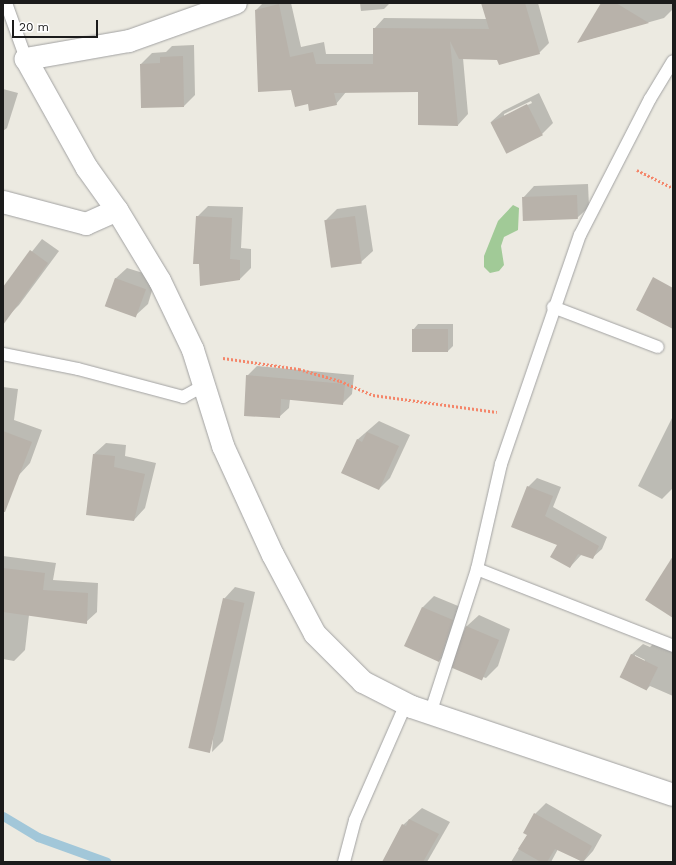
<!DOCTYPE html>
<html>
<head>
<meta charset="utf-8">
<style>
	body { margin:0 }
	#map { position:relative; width:676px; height:865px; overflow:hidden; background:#eceae1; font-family:"Work Sans",sans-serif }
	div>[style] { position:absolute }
	.forest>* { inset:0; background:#a1ca97 }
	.shadow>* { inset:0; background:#0003 }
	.stream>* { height:9px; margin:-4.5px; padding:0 4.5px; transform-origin:4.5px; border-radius:4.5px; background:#a2c7d9 }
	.building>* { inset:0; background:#b8b2aa; transform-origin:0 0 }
	.path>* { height:2.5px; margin-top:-1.25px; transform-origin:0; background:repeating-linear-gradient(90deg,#f4866a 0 2px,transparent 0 4px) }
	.roads { filter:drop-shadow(0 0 1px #a2a2a2) drop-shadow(0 0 1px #a2a2a2) }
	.lane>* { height:12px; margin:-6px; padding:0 6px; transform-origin:6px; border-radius:6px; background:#fff }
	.street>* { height:22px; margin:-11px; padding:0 11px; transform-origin:11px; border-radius:11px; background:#fff }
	span { translate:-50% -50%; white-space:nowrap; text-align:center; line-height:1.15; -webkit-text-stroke:3px #fff; paint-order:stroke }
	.frame { position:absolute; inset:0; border:4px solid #1b1b1b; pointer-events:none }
	.scale { position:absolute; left:12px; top:20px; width:86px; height:18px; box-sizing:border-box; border:2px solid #1b1b1b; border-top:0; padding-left:5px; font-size:12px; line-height:14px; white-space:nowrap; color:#1b1b1b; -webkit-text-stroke:3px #fff; paint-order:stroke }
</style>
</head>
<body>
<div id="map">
	<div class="forest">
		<i style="clip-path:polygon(513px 205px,519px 208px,518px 230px,504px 237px,501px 246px,504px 265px,499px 271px,490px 273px,484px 267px,484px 256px,498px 221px)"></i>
	</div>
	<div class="shadow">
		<i style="clip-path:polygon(263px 3px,291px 3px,301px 47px,324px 42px,326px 54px,374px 54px,374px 29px,384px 18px,487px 19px,482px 3px,538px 3px,549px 43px,539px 53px,463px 58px,468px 114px,458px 125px,419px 91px,346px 92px,336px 104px,308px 103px,291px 89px,256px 10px)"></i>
		<i style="clip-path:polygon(360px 3px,390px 3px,384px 9px,361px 11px)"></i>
		<i style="clip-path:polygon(603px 3px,673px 3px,673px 9px,664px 18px,579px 42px)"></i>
		<i style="clip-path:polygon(194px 45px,195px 95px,184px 106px,141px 64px,152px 53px,166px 52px,172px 46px)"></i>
		<i style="clip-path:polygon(3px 89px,18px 93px,7px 128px,3px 131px)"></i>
		<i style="clip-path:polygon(evenodd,539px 93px,553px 123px,542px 134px,491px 122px,503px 111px,539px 93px,531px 101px,532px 103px,504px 116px,504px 114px,531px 101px)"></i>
		<i style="clip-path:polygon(588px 184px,589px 207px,577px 218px,523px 220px,523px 198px,534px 186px)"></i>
		<i style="clip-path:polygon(366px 205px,373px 251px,361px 262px,325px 221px,337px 209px)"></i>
		<i style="clip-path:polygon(208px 206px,243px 207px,241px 248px,251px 249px,251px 268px,240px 279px,197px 217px)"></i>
		<i style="clip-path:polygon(42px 239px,59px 251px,19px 305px,8px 316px,3px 313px,3px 288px)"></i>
		<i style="clip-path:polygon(127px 268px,156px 277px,148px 304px,136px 315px,115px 279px)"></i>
		<i style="clip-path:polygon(418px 324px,453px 324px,453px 346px,448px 351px,413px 330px)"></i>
		<i style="clip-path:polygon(257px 366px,354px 375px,352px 394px,342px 404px,290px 399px,289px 408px,279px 417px,247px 376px)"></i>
		<i style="clip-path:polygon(3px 387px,18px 389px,14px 420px,42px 430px,30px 463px,19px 475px,3px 472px)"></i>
		<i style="clip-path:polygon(673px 416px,673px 488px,662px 499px,638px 486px)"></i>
		<i style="clip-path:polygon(379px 421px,410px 435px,390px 478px,379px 489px,357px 440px)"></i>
		<i style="clip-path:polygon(106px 443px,126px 445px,125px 456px,156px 463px,145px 508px,134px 520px,94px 454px)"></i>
		<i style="clip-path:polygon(537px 478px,561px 487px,553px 507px,607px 537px,602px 549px,592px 558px,582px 554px,570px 567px,528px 487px)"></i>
		<i style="clip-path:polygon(3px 556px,56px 563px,53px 580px,98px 583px,97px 612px,86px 622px,29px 615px,25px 650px,14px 661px,3px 659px)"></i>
		<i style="clip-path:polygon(235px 587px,255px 592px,223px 741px,212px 752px,224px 599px)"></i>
		<i style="clip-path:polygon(434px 596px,463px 608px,450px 649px,439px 661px,406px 646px,423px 607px)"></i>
		<i style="clip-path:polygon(479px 615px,510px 629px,498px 666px,486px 678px,454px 667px,467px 626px)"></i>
		<i style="clip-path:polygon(evenodd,655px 642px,673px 650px,673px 696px,650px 686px,646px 690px,631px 655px,643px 644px,650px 647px,655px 642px,635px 655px,645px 660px,644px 662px,635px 658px,635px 655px)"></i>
		<i style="clip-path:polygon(546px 803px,602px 835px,593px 851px,583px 862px,558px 849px,551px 862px,511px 862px,528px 834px,535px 814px)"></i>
		<i style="clip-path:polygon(422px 808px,450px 822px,427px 862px,397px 862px,403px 825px)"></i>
	</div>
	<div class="stream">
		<i style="left:3px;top:816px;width:41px;rotate:31deg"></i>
		<i style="left:38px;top:837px;width:73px;rotate:19.9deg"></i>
	</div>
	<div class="building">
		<i style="clip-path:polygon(481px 3px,525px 3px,540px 54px,499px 65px,497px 60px,459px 59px,450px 41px,458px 126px,418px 125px,418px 92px,334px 93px,337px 105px,309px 111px,308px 104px,295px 107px,291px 90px,258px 92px,255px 10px,279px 4px,290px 57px,313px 52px,316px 64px,373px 64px,373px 28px,489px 29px)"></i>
		<i style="clip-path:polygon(601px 3px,616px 3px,649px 23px,577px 43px)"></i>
		<i style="clip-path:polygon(183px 56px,184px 107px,141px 108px,140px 64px,160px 63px,160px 57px)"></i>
		<i style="left:527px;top:104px;width:35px;height:41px;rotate:63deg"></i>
		<i style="left:577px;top:195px;width:24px;height:55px;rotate:88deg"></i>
		<i style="clip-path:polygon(196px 216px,232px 218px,230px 259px,240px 260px,240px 280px,200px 286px,199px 264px,193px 264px)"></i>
		<i style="left:355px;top:216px;width:48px;height:31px;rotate:82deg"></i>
		<i style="clip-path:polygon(30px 250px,48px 263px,3px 325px,3px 287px)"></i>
		<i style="clip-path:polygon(653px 277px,673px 288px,673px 329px,636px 310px)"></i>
		<i style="left:115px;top:278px;width:33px;height:30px;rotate:20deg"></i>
		<i style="left:448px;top:329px;width:23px;height:36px;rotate:90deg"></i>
		<i style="clip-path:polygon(246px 375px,345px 384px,343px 405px,281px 399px,280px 418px,244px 416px)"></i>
		<i style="clip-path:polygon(3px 431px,32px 442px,5px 512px,3px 512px)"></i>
		<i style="clip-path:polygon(367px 432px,399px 446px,379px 490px,341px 473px,357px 439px,362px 442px)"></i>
		<i style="clip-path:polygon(93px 454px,115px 456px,114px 467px,145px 474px,134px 521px,86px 515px)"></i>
		<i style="clip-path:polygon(527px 486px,553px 496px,545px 516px,599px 546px,593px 559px,578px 554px,570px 568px,550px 557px,557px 545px,511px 527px)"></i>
		<i style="clip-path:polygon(673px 556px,673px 618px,645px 600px)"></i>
		<i style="clip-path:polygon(3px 568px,45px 573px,43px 590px,88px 593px,87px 624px,3px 612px)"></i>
		<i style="left:223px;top:598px;width:22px;height:154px;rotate:13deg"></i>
		<i style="clip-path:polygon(422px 607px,453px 620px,439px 662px,404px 646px)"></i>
		<i style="left:466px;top:626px;width:36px;height:44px;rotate:23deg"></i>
		<i style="left:631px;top:654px;width:30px;height:26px;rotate:26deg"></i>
		<i style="clip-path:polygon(534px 813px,592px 846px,583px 862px,555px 849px,547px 862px,541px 862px,518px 849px,527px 835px,523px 833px)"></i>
		<i style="clip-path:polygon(409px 819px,439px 834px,423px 862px,382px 862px,402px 824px,406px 826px)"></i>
	</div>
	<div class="path">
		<i style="left:637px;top:170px;width:40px;rotate:26.6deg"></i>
		<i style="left:223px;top:358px;width:77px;rotate:8.2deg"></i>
		<i style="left:299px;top:369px;width:43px;rotate:16.3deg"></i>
		<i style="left:340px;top:381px;width:36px;rotate:23deg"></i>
		<i style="left:373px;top:395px;width:125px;rotate:7.8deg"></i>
	</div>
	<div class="roads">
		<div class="lane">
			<i style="left:6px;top:3px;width:59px;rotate:70.3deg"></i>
			<i style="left:553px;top:307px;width:112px;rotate:20.9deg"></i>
			<i style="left:3px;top:354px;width:76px;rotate:11.3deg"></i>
			<i style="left:78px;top:369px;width:109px;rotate:14.9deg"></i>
			<i style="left:183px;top:397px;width:25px;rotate:-29deg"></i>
			<i style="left:477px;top:569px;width:211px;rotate:21.4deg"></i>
			<i style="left:430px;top:714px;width:152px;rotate:-72deg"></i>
			<i style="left:477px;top:569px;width:108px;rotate:-77.1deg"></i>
			<i style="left:501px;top:464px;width:242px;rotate:-71deg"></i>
			<i style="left:580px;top:235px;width:153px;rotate:-62.8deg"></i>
			<i style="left:650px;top:99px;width:44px;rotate:-58.8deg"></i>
			<i style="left:344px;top:862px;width:43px;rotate:-75.3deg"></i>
			<i style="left:355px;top:820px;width:127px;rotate:-66.3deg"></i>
		</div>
		<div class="street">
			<i style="left:236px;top:3px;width:114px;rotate:160.4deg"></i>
			<i style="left:129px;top:41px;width:105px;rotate:170.1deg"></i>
			<i style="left:26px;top:59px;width:125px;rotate:60.8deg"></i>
			<i style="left:87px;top:168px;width:52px;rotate:54.5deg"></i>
			<i style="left:117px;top:210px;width:83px;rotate:58.8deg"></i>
			<i style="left:160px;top:281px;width:76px;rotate:64.4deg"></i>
			<i style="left:193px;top:350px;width:101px;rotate:72.6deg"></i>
			<i style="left:223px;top:446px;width:120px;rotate:65.4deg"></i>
			<i style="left:273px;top:555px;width:89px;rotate:62deg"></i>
			<i style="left:315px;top:634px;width:68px;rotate:45deg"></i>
			<i style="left:363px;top:682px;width:55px;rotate:27deg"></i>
			<i style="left:412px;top:707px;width:275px;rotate:18.6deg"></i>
			<i style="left:3px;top:202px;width:86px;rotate:14.8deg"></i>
			<i style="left:86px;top:224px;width:34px;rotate:-24deg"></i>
		</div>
	</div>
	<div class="frame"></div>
	<div class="scale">20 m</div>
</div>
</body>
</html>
